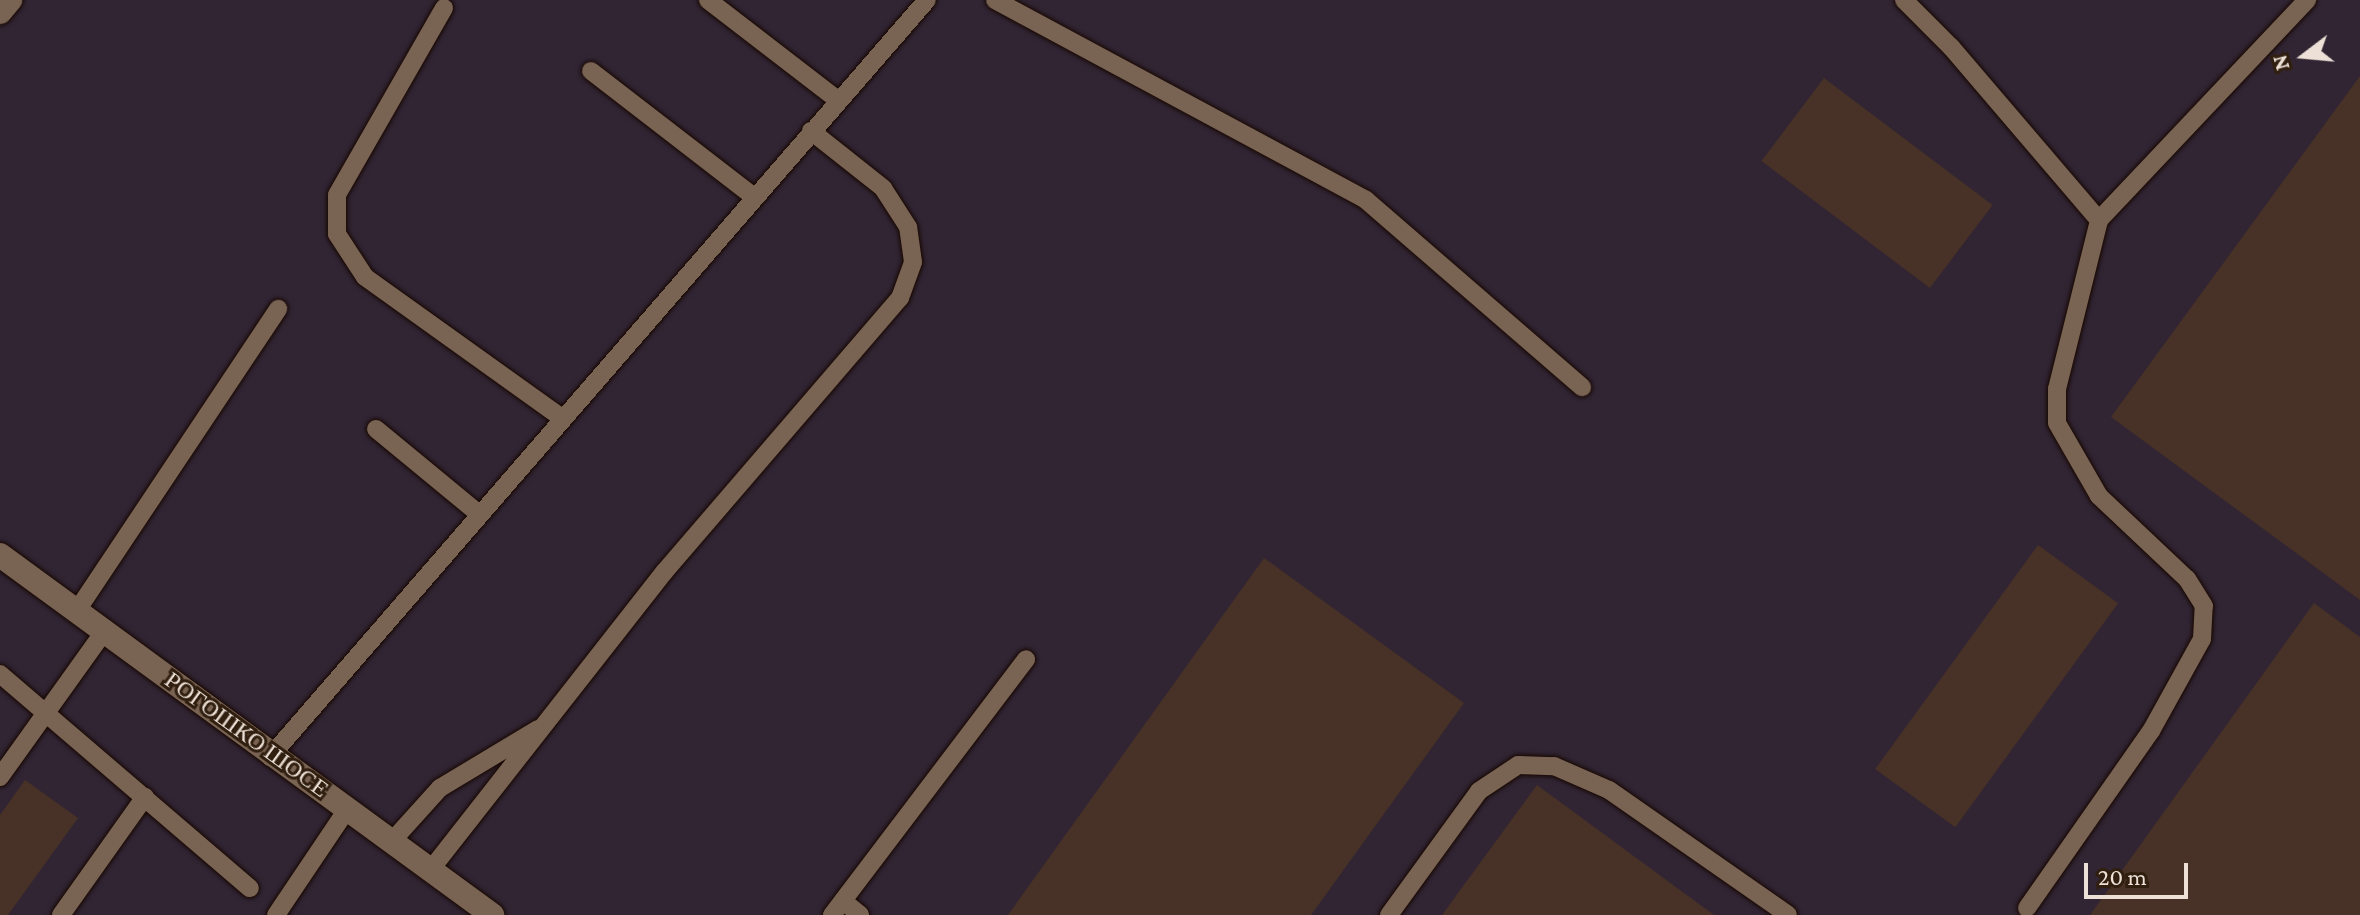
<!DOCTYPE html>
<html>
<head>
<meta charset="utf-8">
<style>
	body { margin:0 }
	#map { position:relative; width:2360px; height:915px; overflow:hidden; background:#301e0f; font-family:"Crimson Pro",serif }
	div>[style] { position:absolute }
	.industrial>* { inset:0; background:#312533; transform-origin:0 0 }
	.building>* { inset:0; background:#483126; transform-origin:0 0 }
	.roads { filter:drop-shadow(0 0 2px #170700) drop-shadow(0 0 2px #170700) }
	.service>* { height:18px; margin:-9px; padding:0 9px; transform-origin:9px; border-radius:9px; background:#796352 }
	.minor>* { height:24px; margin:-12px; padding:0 12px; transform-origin:12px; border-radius:12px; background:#796352 }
	.secondary>* { height:24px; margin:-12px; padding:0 12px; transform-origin:12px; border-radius:12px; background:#796352 }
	span { translate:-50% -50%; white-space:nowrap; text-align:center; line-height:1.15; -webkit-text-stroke:6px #301e0f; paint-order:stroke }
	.street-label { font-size:24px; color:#ede1d7 }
	.north { position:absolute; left:2264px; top:16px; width:80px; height:80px; -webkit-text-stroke:6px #301e0f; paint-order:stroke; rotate:254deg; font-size:22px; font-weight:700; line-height:32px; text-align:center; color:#ede1d7 }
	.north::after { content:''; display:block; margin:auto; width:28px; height:36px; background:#ede1d7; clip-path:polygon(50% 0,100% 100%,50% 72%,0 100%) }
	.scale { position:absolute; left:2084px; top:863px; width:104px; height:36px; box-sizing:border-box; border:4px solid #ede1d7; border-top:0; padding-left:10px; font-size:24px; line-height:28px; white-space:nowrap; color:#ede1d7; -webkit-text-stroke:6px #301e0f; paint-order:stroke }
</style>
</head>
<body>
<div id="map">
	<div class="industrial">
		<i style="left:0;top:0;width:2360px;height:915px"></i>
	</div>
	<div class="building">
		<i style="clip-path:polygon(2360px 76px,2360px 600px,2111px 417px)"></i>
		<i style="left:1824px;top:78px;width:211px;height:104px;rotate:37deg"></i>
		<i style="left:2038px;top:545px;width:99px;height:277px;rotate:36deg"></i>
		<i style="clip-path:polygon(1264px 558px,1464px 703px,1311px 915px,1008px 915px)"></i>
		<i style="clip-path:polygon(2314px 603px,2360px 637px,2360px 915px,2090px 915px)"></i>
		<i style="clip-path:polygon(25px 780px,78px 818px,8px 915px,0 915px,0 815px)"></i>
		<i style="clip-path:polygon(1537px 785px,1714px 915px,1442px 915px)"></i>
	</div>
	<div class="roads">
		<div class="service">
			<i style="left:708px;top:0;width:164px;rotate:37.6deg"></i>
			<i style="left:995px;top:0;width:421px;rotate:28.3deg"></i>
			<i style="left:1366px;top:200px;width:286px;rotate:40.9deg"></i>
			<i style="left:1904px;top:0;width:66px;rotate:45deg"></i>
			<i style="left:1951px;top:47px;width:228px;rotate:49.5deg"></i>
			<i style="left:444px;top:8px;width:215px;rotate:119.8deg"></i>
			<i style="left:337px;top:195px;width:39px;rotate:90deg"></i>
			<i style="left:337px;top:234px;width:51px;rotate:56.9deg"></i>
			<i style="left:365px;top:277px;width:242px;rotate:35.6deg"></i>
			<i style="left:591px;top:71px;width:206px;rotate:37.7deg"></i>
			<i style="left:376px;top:429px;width:134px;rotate:39.5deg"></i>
			<i style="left:78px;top:609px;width:361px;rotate:-56.3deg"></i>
			<i style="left:0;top:674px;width:329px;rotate:40.6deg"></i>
			<i style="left:270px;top:757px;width:1002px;rotate:-49.05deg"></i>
			<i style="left:0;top:777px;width:182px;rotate:-54.4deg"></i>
			<i style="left:393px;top:840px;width:70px;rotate:-47.9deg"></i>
			<i style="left:440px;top:788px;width:114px;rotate:-31deg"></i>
			<i style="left:432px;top:868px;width:377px;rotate:-51.9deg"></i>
			<i style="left:665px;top:571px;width:360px;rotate:-49.3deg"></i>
			<i style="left:900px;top:298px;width:38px;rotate:-70deg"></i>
			<i style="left:913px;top:262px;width:35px;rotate:-98deg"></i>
			<i style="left:908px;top:227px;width:46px;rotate:-122.7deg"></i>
			<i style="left:883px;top:188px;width:92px;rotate:-141.6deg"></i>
			<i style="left:843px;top:901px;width:22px;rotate:39deg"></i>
			<i style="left:2027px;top:908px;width:216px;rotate:-55deg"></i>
			<i style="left:2151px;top:731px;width:105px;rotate:-61deg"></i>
			<i style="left:2202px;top:639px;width:33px;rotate:-87deg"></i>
			<i style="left:2204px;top:606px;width:32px;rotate:-122deg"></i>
			<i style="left:2187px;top:579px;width:121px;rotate:-136.7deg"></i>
			<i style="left:2099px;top:496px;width:84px;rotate:-119.9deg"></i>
			<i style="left:2057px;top:423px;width:34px;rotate:-90deg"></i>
			<i style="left:2057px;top:389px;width:174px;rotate:-76deg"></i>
			<i style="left:2099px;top:220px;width:303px;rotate:-46.6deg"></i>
			<i style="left:61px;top:915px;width:145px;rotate:-54.6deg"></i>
			<i style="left:276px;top:915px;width:129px;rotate:-56.1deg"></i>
			<i style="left:832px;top:915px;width:321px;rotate:-52.8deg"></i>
			<i style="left:1389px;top:915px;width:153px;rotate:-54deg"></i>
			<i style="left:1479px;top:791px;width:47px;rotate:-33.7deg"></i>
			<i style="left:1518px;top:765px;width:36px;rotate:2deg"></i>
			<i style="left:1554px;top:766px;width:60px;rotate:23.6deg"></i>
			<i style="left:1609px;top:790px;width:218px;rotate:34.9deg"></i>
		</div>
		<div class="minor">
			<i style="left:0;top:12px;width:16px;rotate:-50deg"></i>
		</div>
		<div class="secondary">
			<i style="left:0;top:555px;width:610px;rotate:36.19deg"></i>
		</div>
	</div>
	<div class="street-label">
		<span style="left:247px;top:734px;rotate:36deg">РОГОШКО ШОСЕ</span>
	</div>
	<div class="north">N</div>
	<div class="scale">20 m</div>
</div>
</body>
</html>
